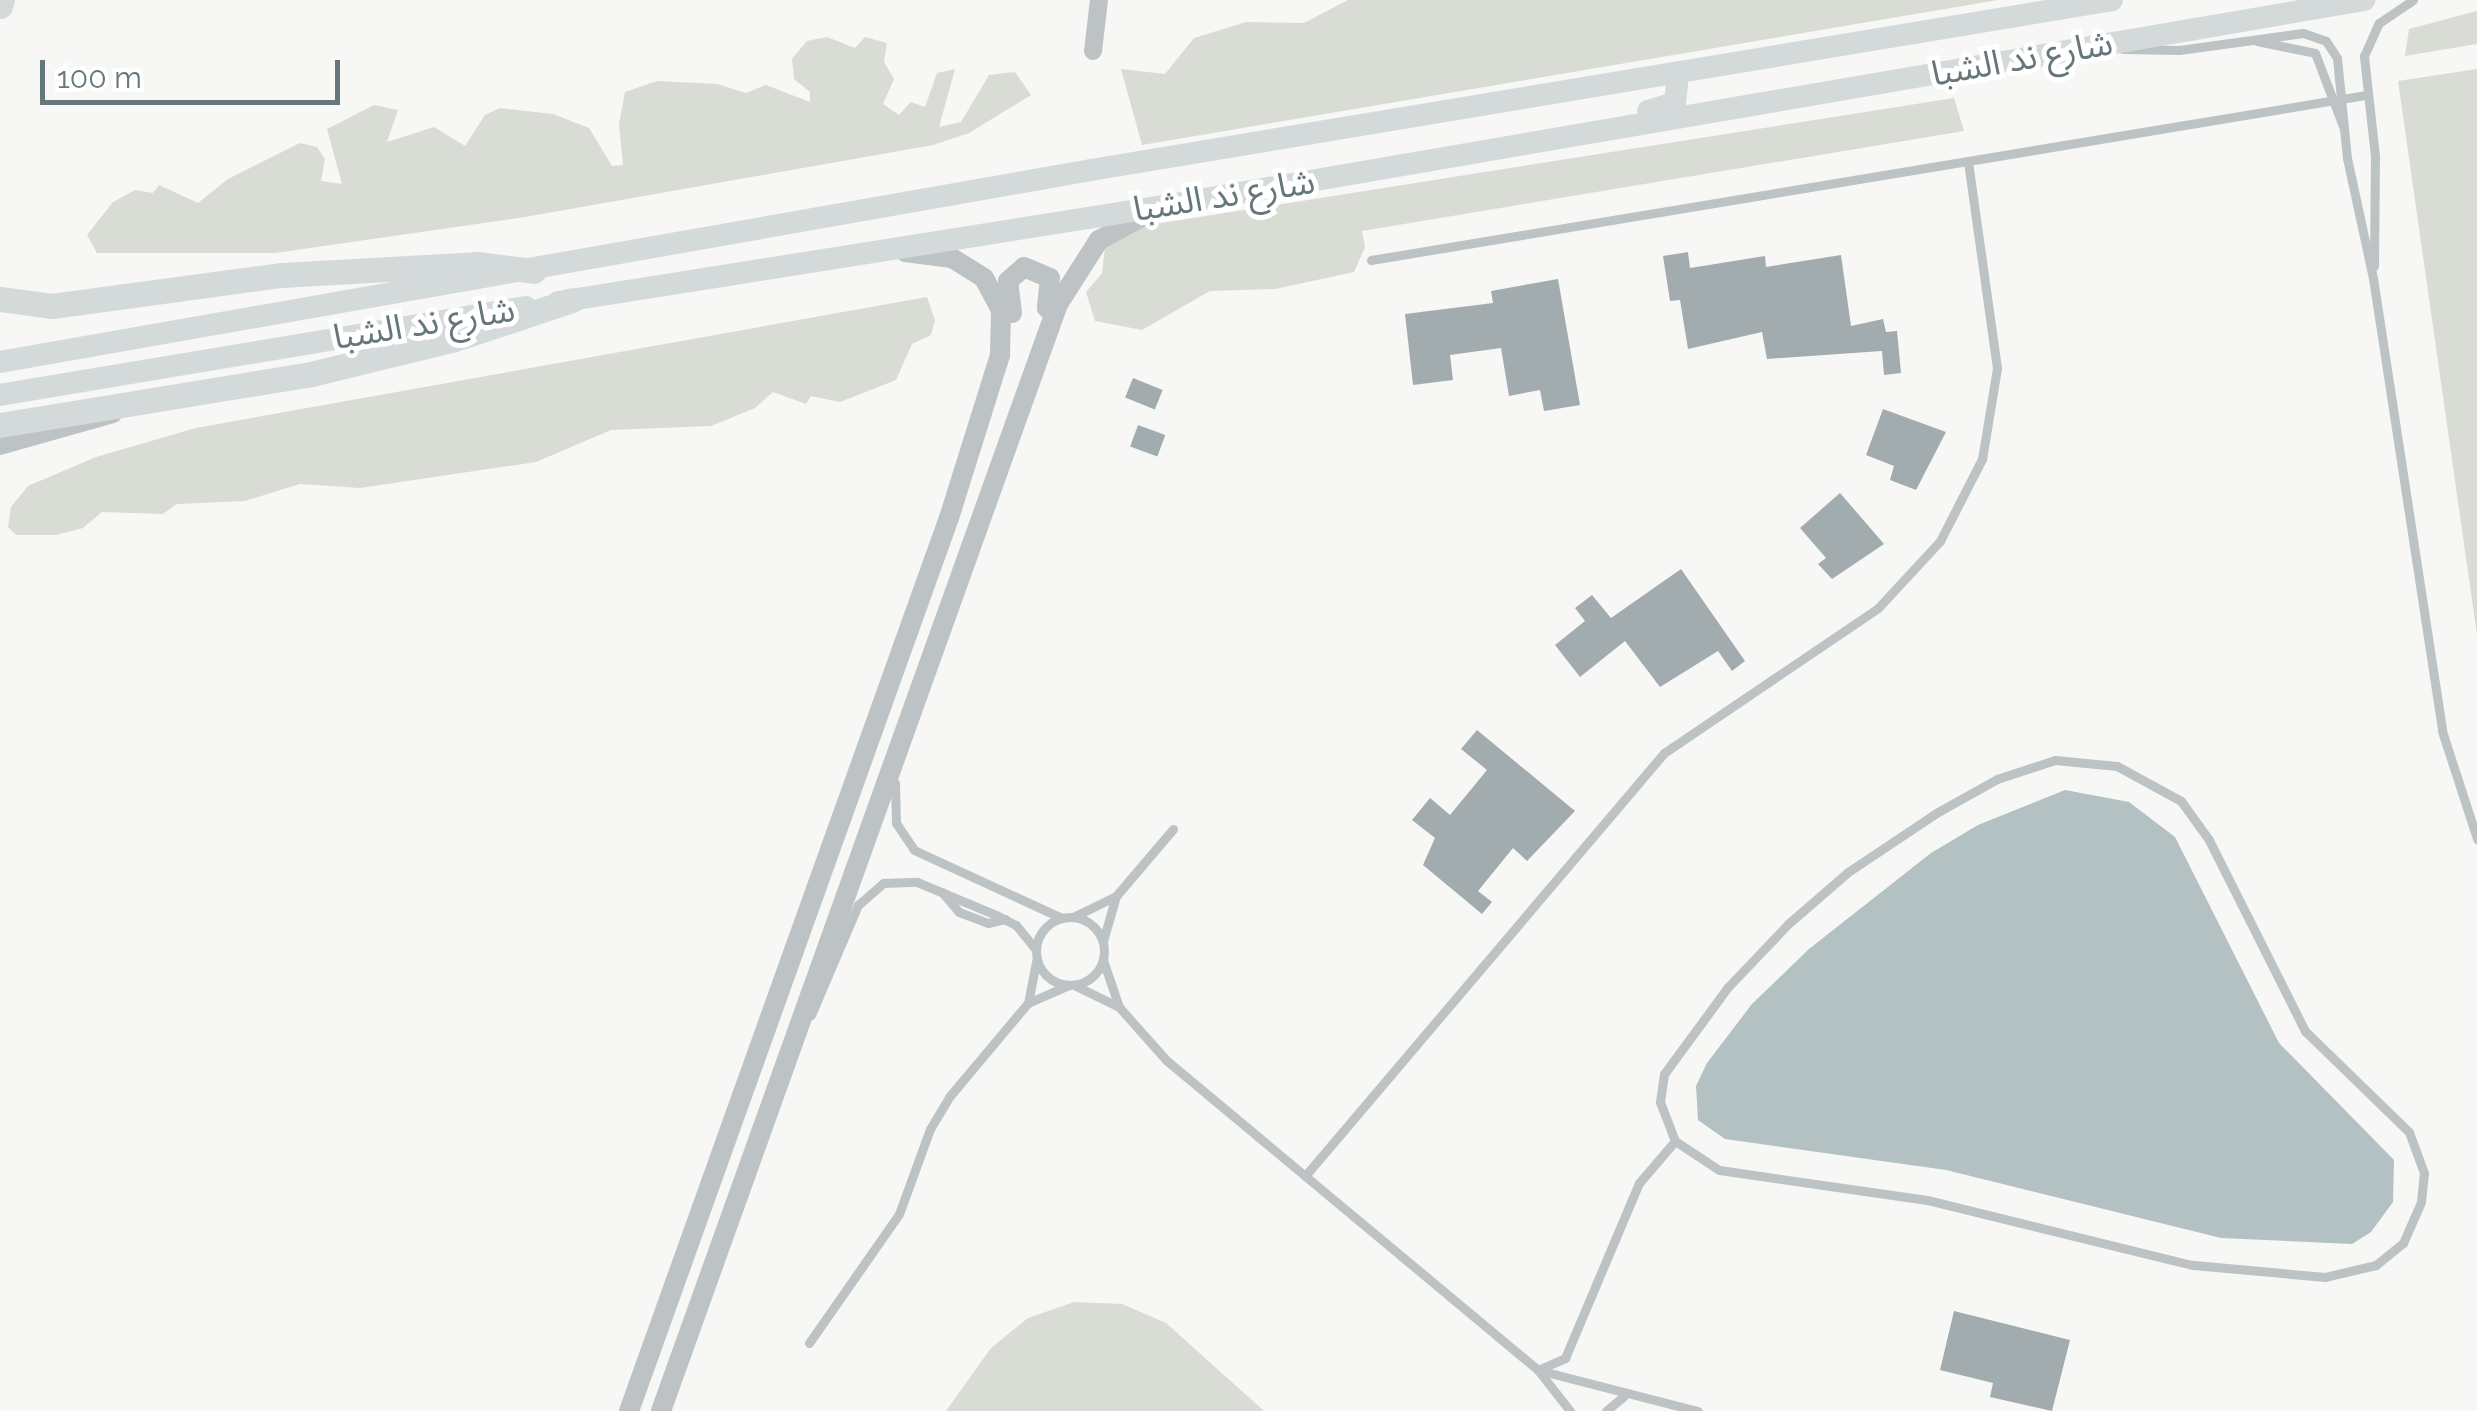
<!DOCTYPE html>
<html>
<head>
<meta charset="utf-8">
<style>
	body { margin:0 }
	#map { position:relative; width:2477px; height:1411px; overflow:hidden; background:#f7f7f5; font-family:Raleway,"Noto Sans Arabic",sans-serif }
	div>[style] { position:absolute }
	.green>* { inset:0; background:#d8dcd5 }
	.water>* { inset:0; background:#b3c1c2 }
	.building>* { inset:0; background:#a2acaf; transform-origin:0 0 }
	.service>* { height:9px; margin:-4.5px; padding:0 4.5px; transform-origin:4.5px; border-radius:4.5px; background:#bdc2c4 }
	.service>.ring { margin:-4.5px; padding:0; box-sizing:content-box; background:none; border:9px solid #bdc2c4; border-radius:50% }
	.minor>* { height:18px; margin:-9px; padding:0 9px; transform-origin:9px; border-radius:9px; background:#bdc2c4 }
	.tertiary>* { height:20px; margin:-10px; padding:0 10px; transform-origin:10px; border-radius:10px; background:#bdc2c4 }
	.secondary>* { height:22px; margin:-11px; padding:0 11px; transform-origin:11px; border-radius:11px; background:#d4d9da }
	.primary>* { height:25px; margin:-12.5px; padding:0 12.5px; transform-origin:12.5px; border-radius:12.5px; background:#d4d9da }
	span { translate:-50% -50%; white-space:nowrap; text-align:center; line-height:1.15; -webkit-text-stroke:10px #fff; paint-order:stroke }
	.street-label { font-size:35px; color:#66777c }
	.scale { position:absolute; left:40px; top:60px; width:300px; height:45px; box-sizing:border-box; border:5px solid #66777c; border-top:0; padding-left:12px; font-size:30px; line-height:35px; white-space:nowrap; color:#66777c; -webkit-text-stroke:8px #fff; paint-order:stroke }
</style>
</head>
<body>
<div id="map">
	<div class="green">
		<i style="clip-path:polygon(1348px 0,1998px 0,1142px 145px,1121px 69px,1165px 74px,1194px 38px,1246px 22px,1304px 23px)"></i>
		<i style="clip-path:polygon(2477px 11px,2477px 44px,2405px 56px,2409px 29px)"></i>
		<i style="clip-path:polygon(827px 37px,855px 48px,865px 37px,887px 43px,884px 62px,894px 79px,883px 104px,899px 115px,911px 102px,925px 107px,937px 73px,955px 69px,939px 127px,961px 122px,989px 75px,1015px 72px,1031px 95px,969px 133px,933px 145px,525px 217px,275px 253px,97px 253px,87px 235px,113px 202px,135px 190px,153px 193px,159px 185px,198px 203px,228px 179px,300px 143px,317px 147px,325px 159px,321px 181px,342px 184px,327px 129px,374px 105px,398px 110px,387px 142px,434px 127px,465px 146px,485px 115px,500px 108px,553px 114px,589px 128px,612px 166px,623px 165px,619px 124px,625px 92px,657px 81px,717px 84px,746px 93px,766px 85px,810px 102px,810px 92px,794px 79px,792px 59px,807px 41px)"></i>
		<i style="clip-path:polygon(2477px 69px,2477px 635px,2398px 81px)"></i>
		<i style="clip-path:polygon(1954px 98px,1964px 131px,1362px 231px,1365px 247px,1354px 272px,1275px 289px,1210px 291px,1142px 330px,1095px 321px,1086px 292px,1102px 273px,1105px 248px,1115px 237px,1149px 225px)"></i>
		<i style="clip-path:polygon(927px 297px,935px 320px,931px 335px,912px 344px,896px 380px,840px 402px,811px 396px,806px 404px,773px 392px,755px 408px,711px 426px,611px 430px,536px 462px,360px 488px,300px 484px,245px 501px,177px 504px,163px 514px,102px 512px,83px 528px,56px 535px,16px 535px,8px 527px,11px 507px,28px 486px,96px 457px,196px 428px)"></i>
		<i style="clip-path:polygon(1074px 1302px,1122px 1304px,1166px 1323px,1264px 1411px,946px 1411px,991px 1348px,1028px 1318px)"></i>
	</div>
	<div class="water">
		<i style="clip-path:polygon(2065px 790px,2129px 802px,2175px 837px,2279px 1043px,2394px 1160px,2393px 1202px,2371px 1232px,2352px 1244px,2221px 1238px,1946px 1170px,1725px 1139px,1698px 1120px,1696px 1086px,1707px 1063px,1752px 1004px,1809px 949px,1931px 853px,1978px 825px)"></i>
	</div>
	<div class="building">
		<i style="clip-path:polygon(1688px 252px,1690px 268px,1765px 256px,1766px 267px,1841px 255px,1851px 326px,1883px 319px,1886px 332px,1897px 331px,1901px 373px,1884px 375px,1882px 351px,1767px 359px,1762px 332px,1688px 349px,1680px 300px,1670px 301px,1663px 256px)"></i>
		<i style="clip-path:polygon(1558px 279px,1580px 405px,1544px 411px,1540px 390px,1509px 396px,1501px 348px,1450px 355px,1453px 380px,1413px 385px,1405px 314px,1493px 303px,1491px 291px)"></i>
		<i style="left:1133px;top:378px;width:32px;height:21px;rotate:22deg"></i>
		<i style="clip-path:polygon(1883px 409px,1946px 432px,1916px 490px,1890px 480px,1894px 466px,1866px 455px)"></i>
		<i style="left:1138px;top:425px;width:29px;height:23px;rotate:20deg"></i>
		<i style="clip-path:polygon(1840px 493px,1884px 544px,1832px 579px,1818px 564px,1826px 558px,1800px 528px)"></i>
		<i style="clip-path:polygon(1681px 569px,1745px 661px,1732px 671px,1718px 651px,1660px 687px,1625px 641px,1580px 677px,1555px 645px,1585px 621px,1575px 608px,1592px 595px,1611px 618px)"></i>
		<i style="clip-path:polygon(1477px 730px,1575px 811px,1527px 861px,1513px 848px,1478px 891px,1492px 902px,1482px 914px,1423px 865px,1435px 838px,1412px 820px,1430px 798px,1450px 815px,1487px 770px,1461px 749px)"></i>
		<i style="clip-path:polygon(1954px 1311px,2070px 1340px,2052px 1411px,1990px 1397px,1993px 1383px,1940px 1370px)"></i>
	</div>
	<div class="service">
		<i style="left:2257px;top:41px;width:59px;rotate:11.7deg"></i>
		<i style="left:2315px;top:53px;width:81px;rotate:69.1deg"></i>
		<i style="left:2123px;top:49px;width:56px;rotate:1deg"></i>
		<i style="left:2179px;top:50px;width:125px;rotate:-7.8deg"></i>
		<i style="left:2303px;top:33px;width:24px;rotate:19deg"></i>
		<i style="left:2326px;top:41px;width:20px;rotate:57deg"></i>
		<i style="left:2337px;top:58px;width:100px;rotate:84.3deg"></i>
		<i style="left:2347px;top:158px;width:123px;rotate:77.8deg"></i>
		<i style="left:2373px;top:278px;width:458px;rotate:81.3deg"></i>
		<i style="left:2442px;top:731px;width:114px;rotate:72deg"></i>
		<i style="left:1371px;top:260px;width:1009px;rotate:-9.42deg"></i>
		<i style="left:2374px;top:266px;width:110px;rotate:-89.5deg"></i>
		<i style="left:2375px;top:156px;width:101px;rotate:-96.3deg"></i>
		<i style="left:2364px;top:56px;width:36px;rotate:-66deg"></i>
		<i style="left:2379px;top:23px;width:41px;rotate:-34.1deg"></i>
		<i style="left:2055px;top:760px;width:62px;rotate:5.5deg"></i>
		<i style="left:2117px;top:766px;width:73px;rotate:28.7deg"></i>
		<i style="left:2181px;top:801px;width:48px;rotate:54.3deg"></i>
		<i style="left:2209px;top:840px;width:214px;rotate:63.3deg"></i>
		<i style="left:2305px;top:1031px;width:145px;rotate:44.2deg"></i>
		<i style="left:2409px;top:1132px;width:44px;rotate:69.9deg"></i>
		<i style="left:2424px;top:1173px;width:29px;rotate:96deg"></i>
		<i style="left:2421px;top:1202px;width:45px;rotate:113.7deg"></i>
		<i style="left:2403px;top:1243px;width:35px;rotate:141deg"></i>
		<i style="left:2376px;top:1265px;width:52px;rotate:166.8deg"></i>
		<i style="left:2325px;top:1277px;width:134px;rotate:-174.8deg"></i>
		<i style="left:2192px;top:1265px;width:273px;rotate:-166.2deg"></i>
		<i style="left:1927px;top:1200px;width:210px;rotate:-171.8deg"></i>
		<i style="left:1719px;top:1170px;width:53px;rotate:-146.6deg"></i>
		<i style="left:1675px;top:1141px;width:42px;rotate:-111deg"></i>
		<i style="left:1660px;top:1102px;width:28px;rotate:-82deg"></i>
		<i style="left:1664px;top:1074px;width:108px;rotate:-53.7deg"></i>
		<i style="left:1728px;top:987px;width:87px;rotate:-46.4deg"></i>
		<i style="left:1788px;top:924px;width:79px;rotate:-40.9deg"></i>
		<i style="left:1848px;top:872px;width:108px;rotate:-33.7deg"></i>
		<i style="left:1938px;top:812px;width:68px;rotate:-29.2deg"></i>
		<i style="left:1997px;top:779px;width:61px;rotate:-18.1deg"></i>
		<i style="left:895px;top:783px;width:40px;rotate:88.6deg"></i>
		<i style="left:896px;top:823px;width:32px;rotate:56deg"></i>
		<i style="left:914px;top:850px;width:163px;rotate:24.7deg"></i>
		<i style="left:942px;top:892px;width:26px;rotate:50deg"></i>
		<i style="left:959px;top:912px;width:31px;rotate:21deg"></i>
		<i style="left:988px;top:923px;width:18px;rotate:-13deg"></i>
		<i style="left:1073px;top:917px;width:48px;rotate:-26deg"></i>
		<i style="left:1116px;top:896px;width:88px;rotate:-49.6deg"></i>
		<i class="ring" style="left:1036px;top:917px;width:59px;height:59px"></i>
		<i style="left:1103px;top:941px;width:47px;rotate:-73.9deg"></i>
		<i style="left:1103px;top:960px;width:50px;rotate:71.2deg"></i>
		<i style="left:1119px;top:1007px;width:71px;rotate:48.4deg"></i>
		<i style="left:1166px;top:1060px;width:484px;rotate:39.8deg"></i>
		<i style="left:1538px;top:1370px;width:52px;rotate:52deg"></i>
		<i style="left:1076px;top:986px;width:48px;rotate:26deg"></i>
		<i style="left:1028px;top:1003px;width:42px;rotate:-79deg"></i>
		<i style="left:811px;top:1015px;width:120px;rotate:-66.9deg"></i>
		<i style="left:858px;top:905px;width:33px;rotate:-41deg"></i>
		<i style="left:883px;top:883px;width:34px;rotate:-2deg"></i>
		<i style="left:917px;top:882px;width:86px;rotate:22.7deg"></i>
		<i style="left:996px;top:915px;width:22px;rotate:27deg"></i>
		<i style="left:1016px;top:925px;width:32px;rotate:51deg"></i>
		<i style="left:1305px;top:1176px;width:555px;rotate:-49.68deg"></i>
		<i style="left:1664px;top:753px;width:258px;rotate:-34.1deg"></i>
		<i style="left:1878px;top:608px;width:91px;rotate:-47.2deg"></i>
		<i style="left:1940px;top:541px;width:92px;rotate:-62.9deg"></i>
		<i style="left:1982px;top:459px;width:92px;rotate:-80.6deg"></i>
		<i style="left:1997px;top:368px;width:209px;rotate:-98deg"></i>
		<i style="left:809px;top:1343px;width:157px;rotate:-55.1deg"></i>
		<i style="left:899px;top:1214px;width:90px;rotate:-70deg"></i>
		<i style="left:930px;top:1129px;width:37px;rotate:-59deg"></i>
		<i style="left:949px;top:1097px;width:123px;rotate:-50deg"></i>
		<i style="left:1028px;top:1003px;width:45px;rotate:-23.7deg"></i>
		<i style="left:1538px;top:1370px;width:30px;rotate:-24deg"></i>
		<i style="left:1565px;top:1358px;width:190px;rotate:-67.1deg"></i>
		<i style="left:1639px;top:1183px;width:55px;rotate:-49.4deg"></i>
		<i style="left:1538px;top:1370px;width:165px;rotate:14.4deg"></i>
		<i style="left:1606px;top:1411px;width:23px;rotate:-40deg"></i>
	</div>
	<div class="minor">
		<i style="left:1093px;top:51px;width:51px;rotate:-83.3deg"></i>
	</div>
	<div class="tertiary">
		<i style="left:1012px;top:313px;width:32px;rotate:-97deg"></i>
		<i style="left:1008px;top:281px;width:21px;rotate:-41deg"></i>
		<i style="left:1024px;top:267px;width:28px;rotate:23deg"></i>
		<i style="left:1050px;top:278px;width:30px;rotate:96deg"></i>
		<i style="left:0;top:445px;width:117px;rotate:-15.8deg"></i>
		<i style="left:629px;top:1411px;width:949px;rotate:-70.29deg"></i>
		<i style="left:949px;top:518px;width:171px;rotate:-72.6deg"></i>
		<i style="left:1000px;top:355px;width:45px;rotate:-88.7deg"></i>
		<i style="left:1001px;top:310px;width:36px;rotate:-118deg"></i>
		<i style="left:984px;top:278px;width:38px;rotate:-148deg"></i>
		<i style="left:952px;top:258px;width:47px;rotate:-172.7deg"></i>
		<i style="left:661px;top:1411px;width:1176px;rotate:-70.27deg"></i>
		<i style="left:1058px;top:304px;width:76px;rotate:-57.4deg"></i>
		<i style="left:1099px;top:240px;width:57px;rotate:-28.4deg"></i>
	</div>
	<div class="secondary">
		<i style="left:1648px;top:111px;width:28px;rotate:-17deg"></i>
		<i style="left:1675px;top:103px;width:31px;rotate:-84deg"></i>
		<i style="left:558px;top:302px;width:614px;rotate:-9deg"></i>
		<i style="left:1164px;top:206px;width:1218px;rotate:-9.74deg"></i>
		<i style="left:0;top:362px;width:1108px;rotate:-9.98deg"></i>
		<i style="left:1091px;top:170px;width:1035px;rotate:-9.45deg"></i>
		<i style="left:0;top:395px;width:533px;rotate:-9.5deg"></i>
	</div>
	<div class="primary">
		<i style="left:0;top:6px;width:6px;rotate:-72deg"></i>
		<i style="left:0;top:299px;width:52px;rotate:7.7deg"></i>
		<i style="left:52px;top:306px;width:232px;rotate:-7.7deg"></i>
		<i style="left:282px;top:275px;width:195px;rotate:-3.2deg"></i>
		<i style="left:477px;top:264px;width:57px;rotate:7deg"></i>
		<i style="left:0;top:425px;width:315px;rotate:-9.3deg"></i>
		<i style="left:311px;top:374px;width:145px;rotate:-13.6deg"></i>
		<i style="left:452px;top:340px;width:126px;rotate:-18.4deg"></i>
	</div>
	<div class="street-label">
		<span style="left:2022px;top:58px;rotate:-10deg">شارع ند الشبا</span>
		<span style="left:1224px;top:195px;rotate:-9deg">شارع ند الشبا</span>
		<span style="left:424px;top:323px;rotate:-9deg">شارع ند الشبا</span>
	</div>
	<div class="scale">100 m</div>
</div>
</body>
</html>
